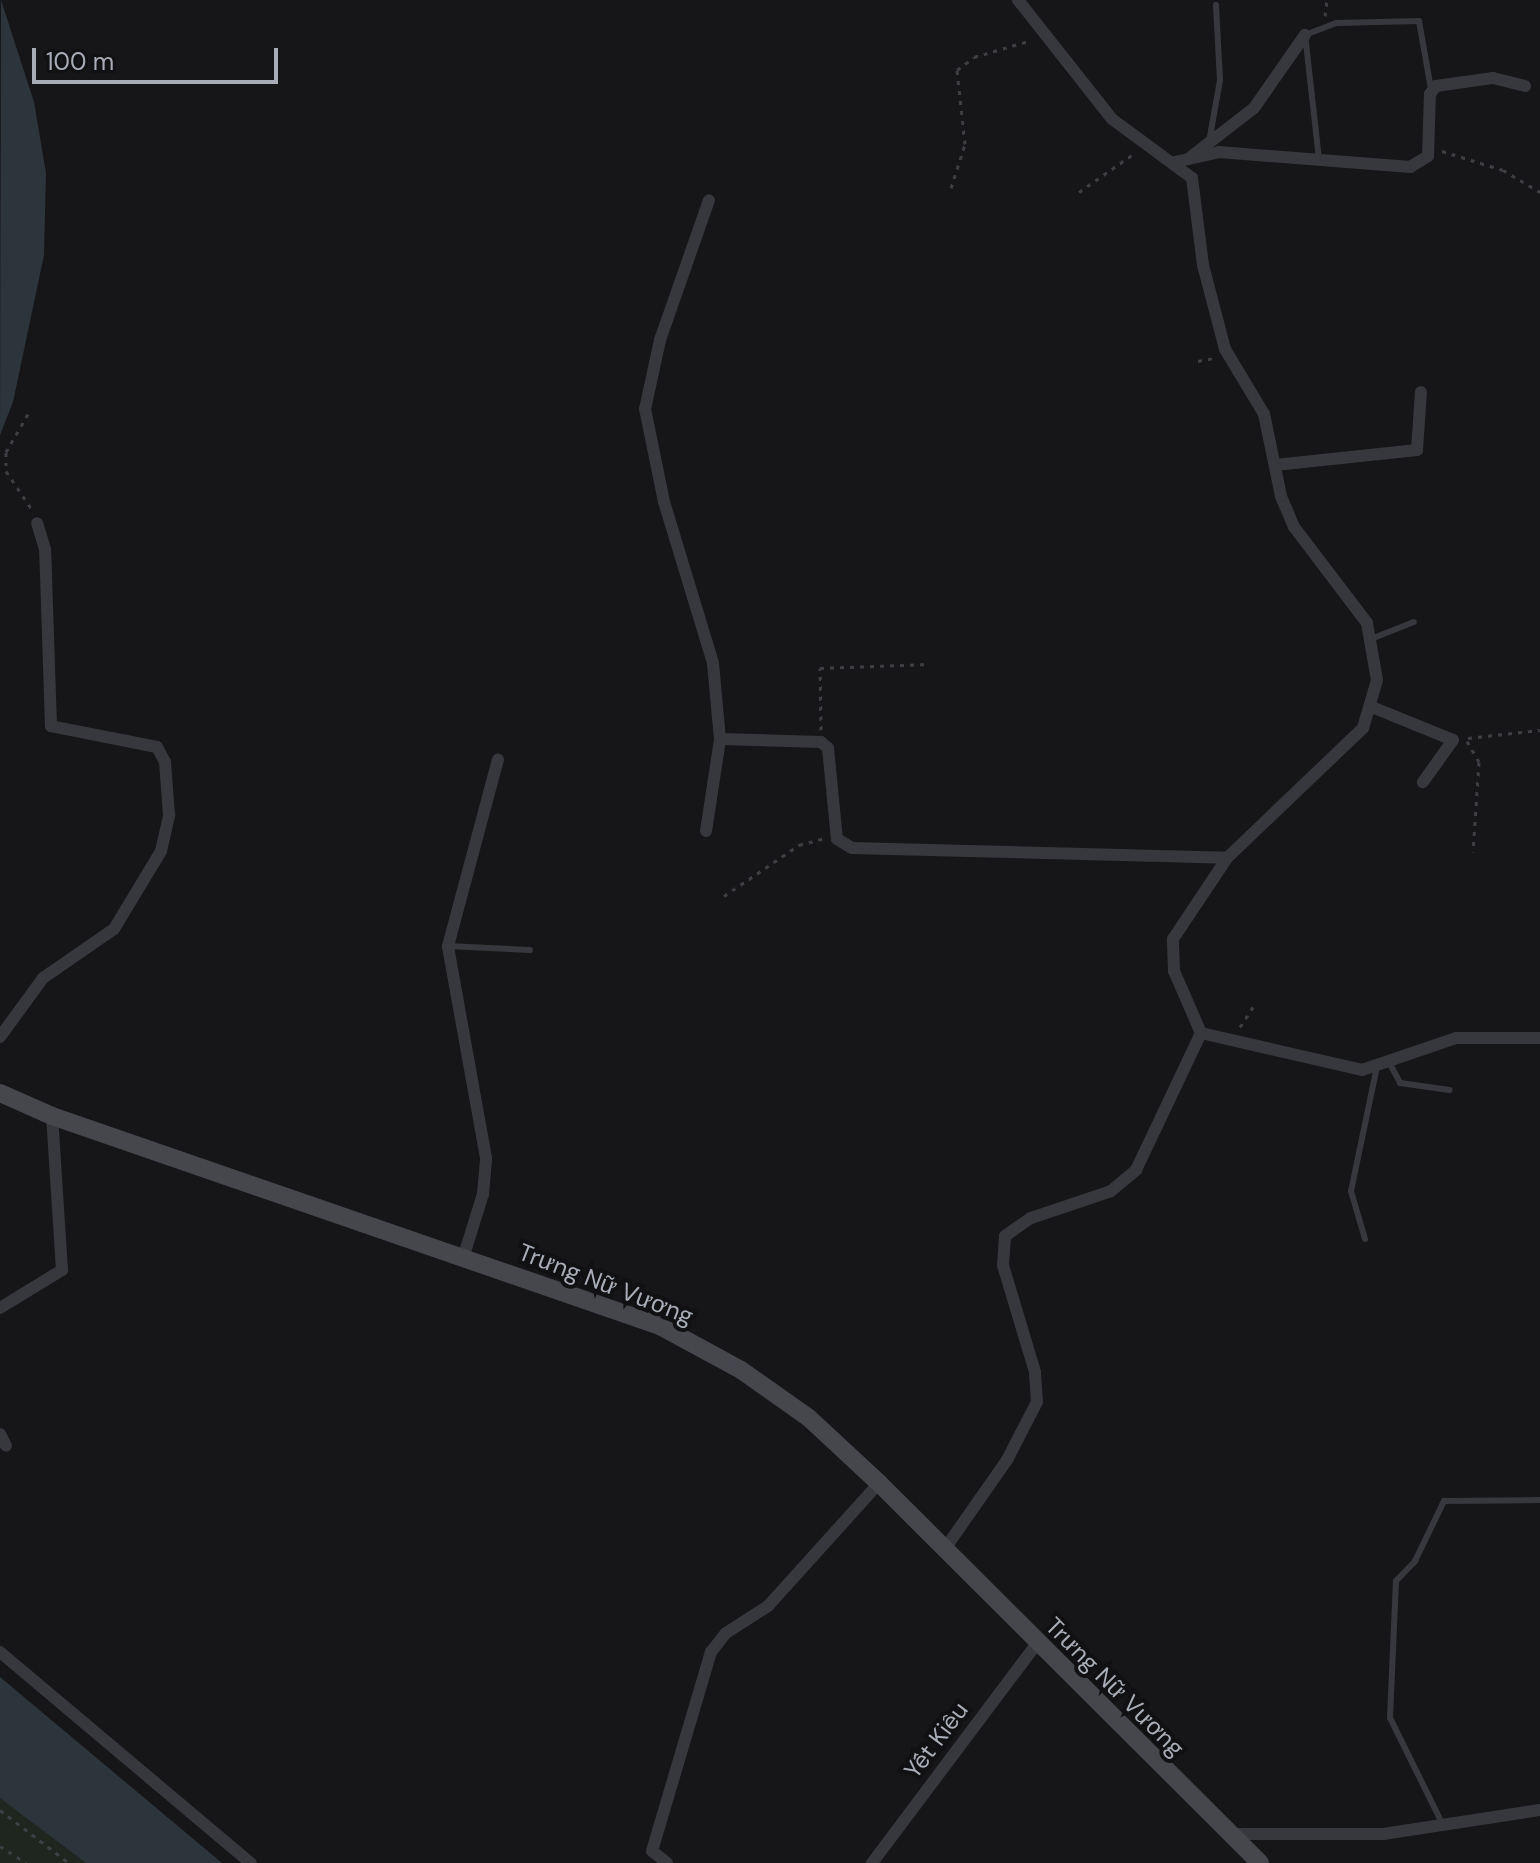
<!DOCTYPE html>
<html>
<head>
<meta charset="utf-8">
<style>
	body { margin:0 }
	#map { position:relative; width:1540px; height:1863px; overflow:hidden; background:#161618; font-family:"DM Sans",sans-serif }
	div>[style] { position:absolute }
	.green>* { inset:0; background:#1e261f }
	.water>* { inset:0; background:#2c353c }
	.path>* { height:3px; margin-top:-1.5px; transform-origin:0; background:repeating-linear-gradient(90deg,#3d3f44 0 4px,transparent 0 10px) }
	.lane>* { height:6px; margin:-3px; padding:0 3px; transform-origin:3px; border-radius:3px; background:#37383d }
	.street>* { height:12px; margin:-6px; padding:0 6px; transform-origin:6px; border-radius:6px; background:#37383d }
	.secondary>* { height:18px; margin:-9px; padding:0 9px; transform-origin:9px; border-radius:9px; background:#45474d }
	span { translate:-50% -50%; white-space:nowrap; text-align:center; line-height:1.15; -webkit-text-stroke:8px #111113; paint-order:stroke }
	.street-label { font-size:24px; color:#a8adb8 }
	.scale { position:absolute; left:32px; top:48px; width:246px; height:36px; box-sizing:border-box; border:4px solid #a8adb8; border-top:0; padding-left:10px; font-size:24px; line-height:28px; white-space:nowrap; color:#a8adb8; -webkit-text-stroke:6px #111113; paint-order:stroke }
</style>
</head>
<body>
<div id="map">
	<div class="green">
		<i style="clip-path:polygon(0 1798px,4px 1800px,86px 1863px,0 1863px)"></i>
	</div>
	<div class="water">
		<i style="clip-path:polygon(1px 0,34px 102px,46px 173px,44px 255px,13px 402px,0 435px)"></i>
		<i style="clip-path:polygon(0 1677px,222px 1863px,86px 1863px,0 1798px)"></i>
	</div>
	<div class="path">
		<i style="left:1325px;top:16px;width:16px;rotate:-83deg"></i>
		<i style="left:1442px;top:151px;width:64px;rotate:17.3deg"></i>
		<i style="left:1503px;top:170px;width:43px;rotate:30.7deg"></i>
		<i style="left:951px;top:188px;width:46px;rotate:-72.3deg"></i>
		<i style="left:965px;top:144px;width:74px;rotate:-96.2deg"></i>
		<i style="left:957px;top:70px;width:21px;rotate:-37deg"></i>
		<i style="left:974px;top:57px;width:60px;rotate:-16.3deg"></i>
		<i style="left:1079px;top:192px;width:68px;rotate:-34.9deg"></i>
		<i style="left:1198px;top:361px;width:15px;rotate:-11deg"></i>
		<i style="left:28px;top:414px;width:44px;rotate:120.1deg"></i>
		<i style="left:6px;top:452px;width:19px;rotate:90deg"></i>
		<i style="left:6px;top:471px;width:48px;rotate:56deg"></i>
		<i style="left:821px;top:730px;width:62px;rotate:-90.9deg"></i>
		<i style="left:820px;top:668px;width:109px;rotate:-2.1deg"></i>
		<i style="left:1468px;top:738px;width:72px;rotate:-6.3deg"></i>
		<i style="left:1467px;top:741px;width:24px;rotate:60deg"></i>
		<i style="left:1479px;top:762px;width:90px;rotate:93.8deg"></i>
		<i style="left:724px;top:896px;width:91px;rotate:-34.2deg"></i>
		<i style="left:799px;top:845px;width:24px;rotate:-15deg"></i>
		<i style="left:1240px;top:1027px;width:24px;rotate:-57deg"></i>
		<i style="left:0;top:1810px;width:87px;rotate:37.5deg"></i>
		<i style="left:0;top:1846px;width:31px;rotate:33deg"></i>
	</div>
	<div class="lane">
		<i style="left:1209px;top:142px;width:63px;rotate:-79.9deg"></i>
		<i style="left:1220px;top:80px;width:75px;rotate:-93.1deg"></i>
		<i style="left:1319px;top:159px;width:125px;rotate:-96.4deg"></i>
		<i style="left:1305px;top:35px;width:34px;rotate:-21deg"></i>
		<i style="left:1337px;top:23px;width:82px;rotate:-1.4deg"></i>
		<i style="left:1419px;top:21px;width:69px;rotate:80deg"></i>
		<i style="left:1371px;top:639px;width:46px;rotate:-21.6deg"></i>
		<i style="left:448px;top:946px;width:82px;rotate:2.8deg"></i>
		<i style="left:1389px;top:1062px;width:24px;rotate:62deg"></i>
		<i style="left:1400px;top:1083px;width:50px;rotate:8deg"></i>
		<i style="left:1365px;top:1239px;width:50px;rotate:-106.3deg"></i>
		<i style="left:1351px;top:1191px;width:127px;rotate:-78.2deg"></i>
		<i style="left:1441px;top:1821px;width:115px;rotate:-116.3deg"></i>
		<i style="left:1390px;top:1718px;width:137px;rotate:-87.5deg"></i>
		<i style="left:1396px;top:1581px;width:28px;rotate:-46deg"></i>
		<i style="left:1415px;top:1561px;width:67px;rotate:-64.2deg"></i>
		<i style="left:1444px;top:1501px;width:96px;rotate:-0.6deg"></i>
	</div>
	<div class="street">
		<i style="left:1192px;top:156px;width:78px;rotate:-37.7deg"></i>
		<i style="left:1254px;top:108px;width:89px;rotate:-55.1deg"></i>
		<i style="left:1175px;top:162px;width:45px;rotate:-12.8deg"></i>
		<i style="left:1219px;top:152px;width:192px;rotate:4.5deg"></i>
		<i style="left:1410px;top:167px;width:21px;rotate:-31deg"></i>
		<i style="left:1428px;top:156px;width:62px;rotate:-88.2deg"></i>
		<i style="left:1430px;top:94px;width:10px;rotate:-53deg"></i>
		<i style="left:1436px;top:86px;width:58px;rotate:-8deg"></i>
		<i style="left:1493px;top:78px;width:33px;rotate:14deg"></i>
		<i style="left:1275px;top:465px;width:143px;rotate:-6deg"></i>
		<i style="left:1417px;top:450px;width:58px;rotate:-86.1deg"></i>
		<i style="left:1372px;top:707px;width:87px;rotate:22.2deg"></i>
		<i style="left:1453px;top:740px;width:52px;rotate:125.5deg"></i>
		<i style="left:720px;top:739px;width:101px;rotate:1.7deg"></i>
		<i style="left:821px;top:742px;width:9px;rotate:41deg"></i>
		<i style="left:828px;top:748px;width:91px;rotate:84.4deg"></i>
		<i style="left:837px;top:839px;width:17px;rotate:31deg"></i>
		<i style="left:852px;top:848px;width:375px;rotate:1.5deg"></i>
		<i style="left:706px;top:831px;width:93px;rotate:-81.3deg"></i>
		<i style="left:720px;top:739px;width:76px;rotate:-95.3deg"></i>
		<i style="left:713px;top:663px;width:168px;rotate:-106.9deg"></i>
		<i style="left:664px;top:502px;width:95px;rotate:-101.5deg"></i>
		<i style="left:645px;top:409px;width:71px;rotate:-77.7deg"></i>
		<i style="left:660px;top:340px;width:148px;rotate:-70.7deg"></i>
		<i style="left:1201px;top:1033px;width:165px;rotate:12.9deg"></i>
		<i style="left:1362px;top:1070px;width:99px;rotate:-18.8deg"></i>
		<i style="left:1456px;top:1038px;width:84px"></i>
		<i style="left:0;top:1037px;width:73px;rotate:-53.9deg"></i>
		<i style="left:43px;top:978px;width:86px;rotate:-34.6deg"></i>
		<i style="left:114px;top:929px;width:91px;rotate:-58.9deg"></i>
		<i style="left:161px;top:851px;width:37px;rotate:-77deg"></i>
		<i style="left:169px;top:815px;width:53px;rotate:-94.3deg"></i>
		<i style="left:165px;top:762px;width:17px;rotate:-118deg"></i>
		<i style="left:157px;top:747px;width:108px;rotate:-168.8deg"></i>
		<i style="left:51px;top:726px;width:177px;rotate:-91.9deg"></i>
		<i style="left:45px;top:549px;width:27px;rotate:-107deg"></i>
		<i style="left:464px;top:1255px;width:64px;rotate:-72.7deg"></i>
		<i style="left:483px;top:1194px;width:36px;rotate:-85deg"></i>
		<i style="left:486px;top:1158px;width:215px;rotate:-100.2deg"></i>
		<i style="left:448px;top:946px;width:193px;rotate:-75deg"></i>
		<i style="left:0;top:1308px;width:73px;rotate:-31.5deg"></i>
		<i style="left:62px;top:1270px;width:154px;rotate:-93.7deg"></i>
		<i style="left:0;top:1434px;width:13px;rotate:63deg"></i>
		<i style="left:944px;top:1550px;width:110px;rotate:-55deg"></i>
		<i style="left:1007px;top:1460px;width:65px;rotate:-62.7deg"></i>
		<i style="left:1037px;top:1402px;width:30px;rotate:-94deg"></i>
		<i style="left:1035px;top:1372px;width:112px;rotate:-106.7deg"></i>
		<i style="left:1003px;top:1265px;width:29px;rotate:-86deg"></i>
		<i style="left:1005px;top:1236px;width:32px;rotate:-35deg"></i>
		<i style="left:1031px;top:1218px;width:84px;rotate:-18.6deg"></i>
		<i style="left:1111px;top:1191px;width:33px;rotate:-40deg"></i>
		<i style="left:1136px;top:1170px;width:152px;rotate:-64.6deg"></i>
		<i style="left:1201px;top:1033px;width:68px;rotate:-113.5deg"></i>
		<i style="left:1174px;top:971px;width:32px;rotate:-92deg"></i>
		<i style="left:1173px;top:939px;width:97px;rotate:-56.3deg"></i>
		<i style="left:1227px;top:858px;width:188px;rotate:-43.7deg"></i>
		<i style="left:1363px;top:728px;width:50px;rotate:-73.7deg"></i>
		<i style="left:1377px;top:680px;width:58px;rotate:-100deg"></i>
		<i style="left:1367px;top:623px;width:121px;rotate:-127.2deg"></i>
		<i style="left:1294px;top:527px;width:34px;rotate:-113deg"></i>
		<i style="left:1281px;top:496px;width:84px;rotate:-101.7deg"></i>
		<i style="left:1264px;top:414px;width:76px;rotate:-121deg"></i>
		<i style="left:1225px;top:349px;width:87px;rotate:-104.7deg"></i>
		<i style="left:1203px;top:265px;width:88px;rotate:-97.2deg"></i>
		<i style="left:1192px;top:178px;width:99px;rotate:-143.6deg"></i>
		<i style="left:1112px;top:119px;width:152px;rotate:-128.3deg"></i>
		<i style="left:0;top:1652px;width:328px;rotate:40.1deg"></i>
		<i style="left:1230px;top:1834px;width:153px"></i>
		<i style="left:1383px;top:1834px;width:159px;rotate:-8.7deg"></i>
		<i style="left:667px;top:1863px;width:19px;rotate:-141deg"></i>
		<i style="left:652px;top:1851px;width:208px;rotate:-73.5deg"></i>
		<i style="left:711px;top:1652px;width:24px;rotate:-52deg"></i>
		<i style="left:726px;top:1633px;width:50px;rotate:-32.7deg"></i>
		<i style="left:768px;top:1606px;width:166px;rotate:-47.9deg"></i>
		<i style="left:872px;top:1863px;width:275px;rotate:-53.1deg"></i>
	</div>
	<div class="secondary">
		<i style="left:0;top:1093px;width:57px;rotate:23.9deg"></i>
		<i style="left:52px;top:1116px;width:643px;rotate:19.05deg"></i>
		<i style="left:660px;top:1326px;width:92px;rotate:28.5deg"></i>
		<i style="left:741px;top:1370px;width:83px;rotate:35.2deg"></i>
		<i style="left:809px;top:1418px;width:96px;rotate:42.9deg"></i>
		<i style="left:879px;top:1483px;width:538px;rotate:44.92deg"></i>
	</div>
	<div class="street-label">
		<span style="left:606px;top:1284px;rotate:21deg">Trưng Nữ Vương</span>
		<span style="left:1115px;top:1687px;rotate:45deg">Trưng Nữ Vương</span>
		<span style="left:936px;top:1740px;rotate:-53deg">Yết Kiêu</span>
	</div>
	<div class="scale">100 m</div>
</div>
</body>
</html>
